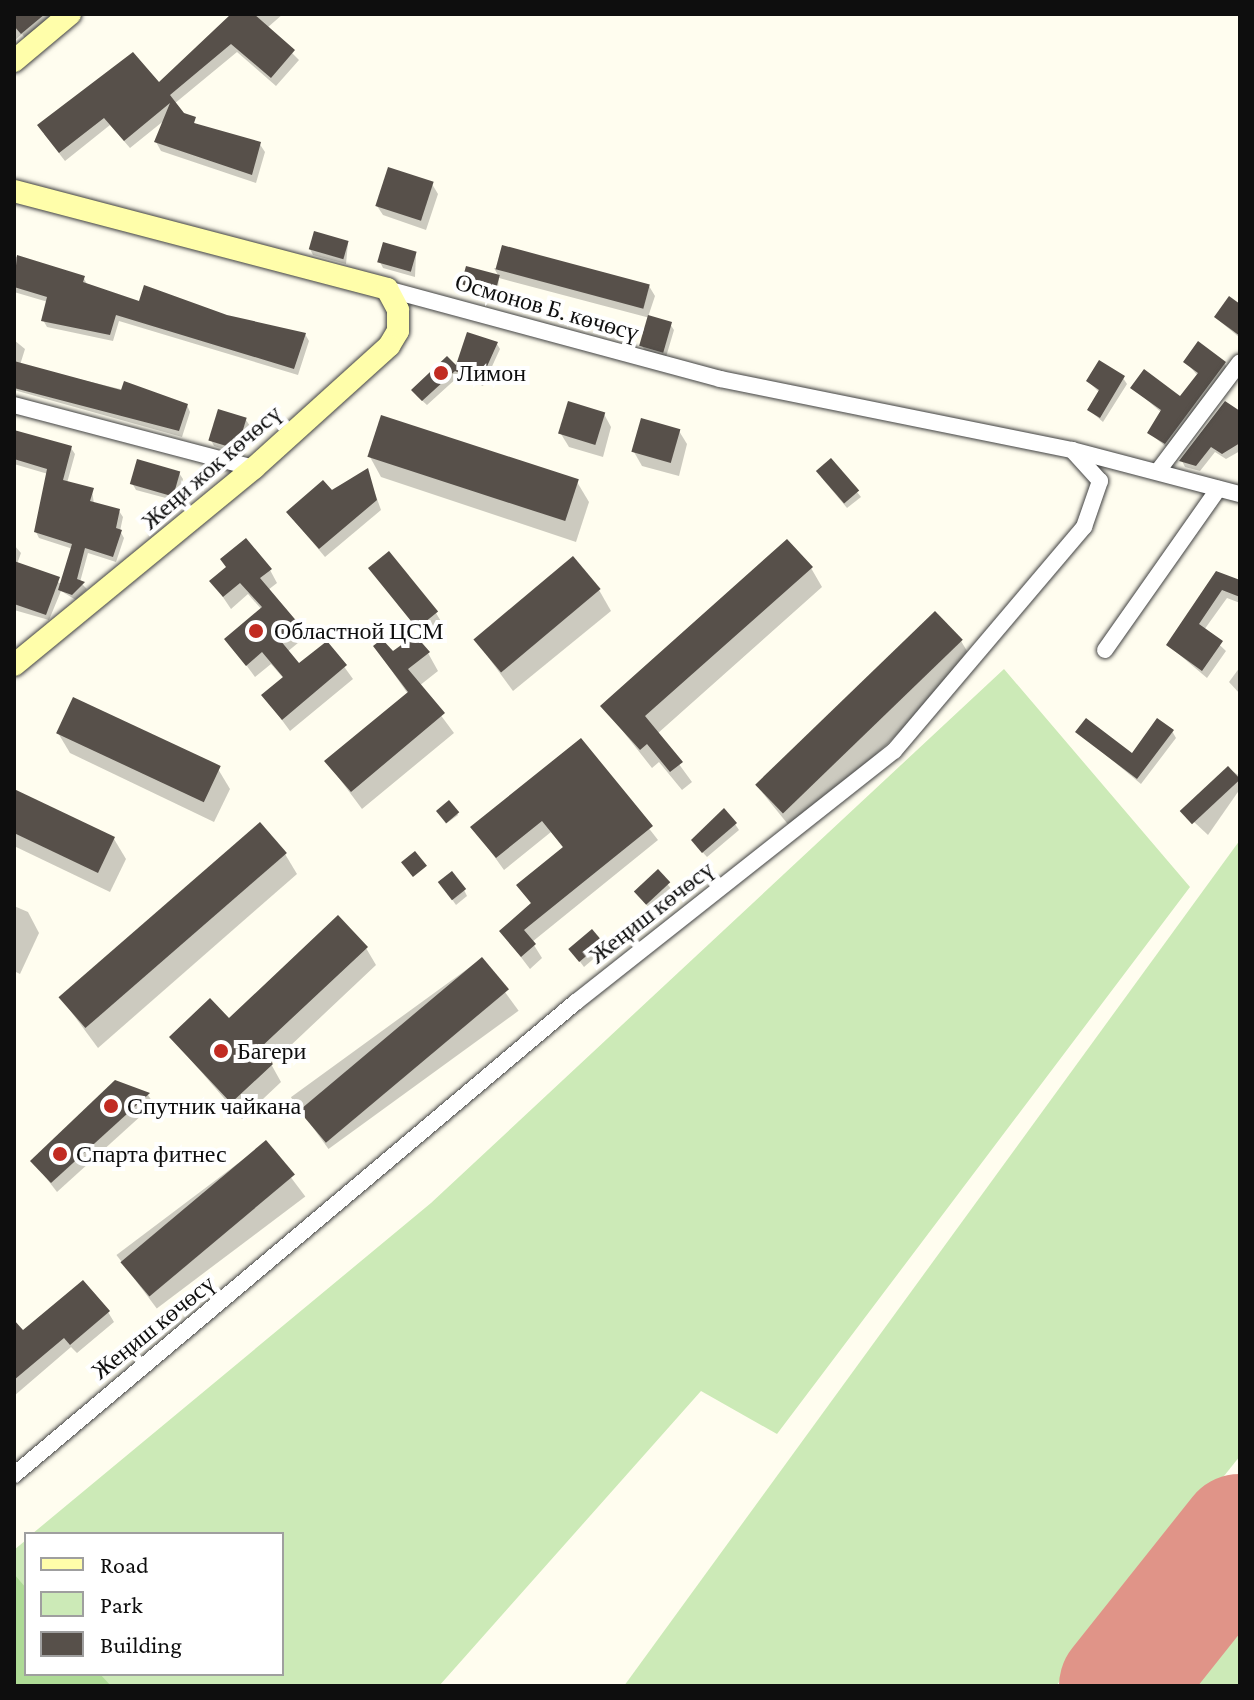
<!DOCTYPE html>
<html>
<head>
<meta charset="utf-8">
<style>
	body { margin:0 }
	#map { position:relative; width:1254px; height:1700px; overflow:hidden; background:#fffdef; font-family:"Crimson Pro",serif }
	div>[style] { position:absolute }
	.green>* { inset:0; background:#cceab7 }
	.forest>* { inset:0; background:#aedb96 }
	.shadow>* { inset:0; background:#0003; transform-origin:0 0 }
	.runway>* { height:122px; margin:-61px; padding:0 61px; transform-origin:61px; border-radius:61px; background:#e09488 }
	.building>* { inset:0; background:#57504a; transform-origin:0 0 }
	.roads { filter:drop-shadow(0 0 2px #414141) drop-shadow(0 0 2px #414141) }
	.minor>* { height:16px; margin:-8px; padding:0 8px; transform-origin:8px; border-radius:8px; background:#fff }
	.secondary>* { height:22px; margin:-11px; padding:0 11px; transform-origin:11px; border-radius:11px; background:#fffeaa }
	.dots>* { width:22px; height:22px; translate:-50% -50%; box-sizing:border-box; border:4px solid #fff; border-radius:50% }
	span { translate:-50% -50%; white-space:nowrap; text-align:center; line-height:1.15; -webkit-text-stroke:8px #fff; paint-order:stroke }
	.street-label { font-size:24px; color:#0e0e0e }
	.poi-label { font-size:24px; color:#0e0e0e }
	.left { translate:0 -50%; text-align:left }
	.frame { position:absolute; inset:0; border:16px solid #0e0e0e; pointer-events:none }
	.legend { position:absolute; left:24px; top:1532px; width:260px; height:144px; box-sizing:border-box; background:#fff; border:2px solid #9f9f9f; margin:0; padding:10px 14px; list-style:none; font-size:24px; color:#0e0e0e }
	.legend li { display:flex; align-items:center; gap:16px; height:40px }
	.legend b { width:40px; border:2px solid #9f9f9f }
</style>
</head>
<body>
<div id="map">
	<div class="green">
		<i style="clip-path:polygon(1004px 669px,1190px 887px,777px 1434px,701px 1391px,439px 1686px,14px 1686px,14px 1550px,26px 1540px,26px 1674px,282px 1674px,282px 1534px,32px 1534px,431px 1203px)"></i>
		<i style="clip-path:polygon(1240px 840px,1240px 1456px,1056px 1686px,624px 1686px)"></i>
		<i style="clip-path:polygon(1240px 1614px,1240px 1686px,1183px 1686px)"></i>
	</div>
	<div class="forest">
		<i style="clip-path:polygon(14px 1574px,26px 1588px,26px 1674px,100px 1674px,111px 1686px,14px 1686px)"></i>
	</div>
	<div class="shadow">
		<i style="clip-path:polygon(14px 14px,55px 14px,26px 39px,22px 34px,14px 41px)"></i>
		<i style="clip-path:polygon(234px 14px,283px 14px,267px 28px,299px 60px,276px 86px,237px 52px,174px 104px,199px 127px,259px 143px,265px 152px,256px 183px,161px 151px,156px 142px,166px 119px,130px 148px,110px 125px,65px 161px,44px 134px,158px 85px)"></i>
		<i style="clip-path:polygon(432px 184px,438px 194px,426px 230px,383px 215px,377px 206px)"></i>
		<i style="clip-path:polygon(348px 243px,346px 264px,313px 255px,310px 249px)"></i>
		<i style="clip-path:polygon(416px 254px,415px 277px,383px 268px,380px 262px)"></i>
		<i style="clip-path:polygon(14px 256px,83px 277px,87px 284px,141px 304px,305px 334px,309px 341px,298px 375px,119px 321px,113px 341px,47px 327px,43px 320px,48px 302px,14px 292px)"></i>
		<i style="clip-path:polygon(494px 268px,649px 286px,655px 296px,648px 317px,670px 324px,674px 330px,666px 357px,646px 352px,642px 346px,650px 318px,499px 278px,497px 298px,467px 290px,464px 284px,499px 277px)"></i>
		<i style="clip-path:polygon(1240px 307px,1240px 338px,1216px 318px)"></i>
		<i style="clip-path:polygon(14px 340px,25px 349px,20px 365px,187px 405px,190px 412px,182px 437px,14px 390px)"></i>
		<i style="clip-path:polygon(497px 344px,500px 349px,483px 386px,459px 376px,427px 405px,417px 396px,414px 391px)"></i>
		<i style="clip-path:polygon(1186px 362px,1225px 364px,1228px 370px,1169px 449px,1149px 433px,1162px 413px,1133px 388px,1180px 399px,1198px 376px)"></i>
		<i style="clip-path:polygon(1123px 378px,1127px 384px,1103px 422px,1089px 410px,1100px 393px,1088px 381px)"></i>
		<i style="clip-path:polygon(1240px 413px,1240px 451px,1226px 459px,1215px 452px,1200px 471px,1185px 467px,1182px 461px)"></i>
		<i style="clip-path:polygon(604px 414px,611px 427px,603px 457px,569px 447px,561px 434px)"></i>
		<i style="clip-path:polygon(246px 420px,250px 426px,241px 454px,214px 446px,211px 440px)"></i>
		<i style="clip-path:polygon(679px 431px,687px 444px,679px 476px,642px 466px,634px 452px)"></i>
		<i style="clip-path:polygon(14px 432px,71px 448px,75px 454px,67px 483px,92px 490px,94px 504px,119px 511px,123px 517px,120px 531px,124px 538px,116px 562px,88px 553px,80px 582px,87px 589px,76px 600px,61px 591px,49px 620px,14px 610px,14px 545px,21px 553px,17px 564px,62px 584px,73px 549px,39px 538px,36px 532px,48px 474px,14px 464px)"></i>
		<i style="clip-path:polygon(370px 457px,577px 482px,589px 502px,576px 542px,381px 477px)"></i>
		<i style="clip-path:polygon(831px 460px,861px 497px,847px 508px,821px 477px)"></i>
		<i style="clip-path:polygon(367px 471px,381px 510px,325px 557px,288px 513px)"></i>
		<i style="clip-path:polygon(179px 473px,183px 479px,177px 501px,136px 490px,132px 483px)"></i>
		<i style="clip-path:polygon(811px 568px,822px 587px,657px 734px,692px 782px,682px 790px,659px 762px,652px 768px,603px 706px)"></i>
		<i style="clip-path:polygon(270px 570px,277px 583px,268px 590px,304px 638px,287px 652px,299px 666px,327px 643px,353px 679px,290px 731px,264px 696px,284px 679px,271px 664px,255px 677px,227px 639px,262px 610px,248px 594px,231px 609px,212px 581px)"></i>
		<i style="clip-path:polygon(1216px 573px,1240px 582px,1240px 603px,1227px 598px,1204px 630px,1226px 651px,1207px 678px,1168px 645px)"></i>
		<i style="clip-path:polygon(377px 578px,436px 613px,442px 623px,424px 637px)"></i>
		<i style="clip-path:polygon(599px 590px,611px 611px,513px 691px,475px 639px)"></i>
		<i style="clip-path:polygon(961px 641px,973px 661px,795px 833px,757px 786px)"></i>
		<i style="clip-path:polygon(375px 647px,393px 654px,428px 653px,438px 671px,419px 686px,454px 733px,362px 809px,327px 762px,408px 694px)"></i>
		<i style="clip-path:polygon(1240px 667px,1240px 694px,1229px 682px)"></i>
		<i style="clip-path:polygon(1172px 731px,1176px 738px,1141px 784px,1078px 732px,1133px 756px)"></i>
		<i style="clip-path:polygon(58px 733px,218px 769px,230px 789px,214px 822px,70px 753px)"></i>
		<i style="clip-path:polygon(580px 740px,658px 840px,532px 942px,542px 958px,530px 969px,501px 931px,532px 905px,519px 885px,564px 849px,551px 832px,504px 870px,473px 827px)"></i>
		<i style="clip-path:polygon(1229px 769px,1240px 776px,1240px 789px,1208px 835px,1193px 821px)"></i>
		<i style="clip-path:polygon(14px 791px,114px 839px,126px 859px,110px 892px,14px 846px)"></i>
		<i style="left:449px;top:802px;width:16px;height:15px;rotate:55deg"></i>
		<i style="clip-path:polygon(735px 824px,739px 830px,707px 857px,697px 846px)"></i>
		<i style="clip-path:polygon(285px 854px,297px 874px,98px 1048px,61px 998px)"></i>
		<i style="clip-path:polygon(658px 872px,672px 890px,650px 909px,640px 897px)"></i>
		<i style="clip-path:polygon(444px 888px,464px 890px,467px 896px,456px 905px)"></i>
		<i style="clip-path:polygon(14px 906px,28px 912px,39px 933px,20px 974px,14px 971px)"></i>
		<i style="clip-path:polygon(592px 931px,605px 949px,584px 967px,575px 955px)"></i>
		<i style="clip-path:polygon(366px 948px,376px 965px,271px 1064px,281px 1082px,242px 1119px,171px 1037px,229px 1021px)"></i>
		<i style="left:481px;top:959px;width:64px;height:235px;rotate:54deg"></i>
		<i style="clip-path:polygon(116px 1082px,148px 1095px,154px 1104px,57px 1192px,33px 1161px)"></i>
		<i style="left:265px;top:1143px;width:67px;height:186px;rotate:53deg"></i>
		<i style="clip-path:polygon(108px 1312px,114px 1322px,77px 1353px,71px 1347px,14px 1396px,14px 1325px,22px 1333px)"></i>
	</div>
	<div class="runway">
		<i style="left:1120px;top:1686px;width:193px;rotate:-51.5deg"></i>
	</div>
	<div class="building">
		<i style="clip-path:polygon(14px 14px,45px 14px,21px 34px,14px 26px)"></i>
		<i style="clip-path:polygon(231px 14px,254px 14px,295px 50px,271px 78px,231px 44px,170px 95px,184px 113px,196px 117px,194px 123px,261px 142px,252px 175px,154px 142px,170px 103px,124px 141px,104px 118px,59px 153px,37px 125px,133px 52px,159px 82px)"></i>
		<i style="left:388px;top:167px;width:48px;height:41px;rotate:18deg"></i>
		<i style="left:314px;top:231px;width:36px;height:19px;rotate:16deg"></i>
		<i style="left:383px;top:242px;width:35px;height:21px;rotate:16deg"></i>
		<i style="left:502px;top:245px;width:153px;height:25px;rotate:15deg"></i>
		<i style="clip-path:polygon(17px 255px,85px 276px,83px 282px,139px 301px,144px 285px,227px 315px,306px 333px,294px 369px,116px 315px,110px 335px,41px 321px,47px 297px,14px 287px)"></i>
		<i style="left:466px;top:266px;width:35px;height:19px;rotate:15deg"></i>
		<i style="clip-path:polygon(1229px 296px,1240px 304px,1240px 336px,1214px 317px)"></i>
		<i style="left:648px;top:315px;width:25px;height:32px;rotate:16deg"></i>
		<i style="clip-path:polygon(467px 332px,498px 342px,480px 382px,455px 371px,422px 401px,411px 390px,447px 356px,456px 365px)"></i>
		<i style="clip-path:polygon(1198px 341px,1226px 362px,1165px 444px,1147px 433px,1161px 410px,1130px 388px,1144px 369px,1180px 396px,1198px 373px,1183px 362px)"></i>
		<i style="clip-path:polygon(1099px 360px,1125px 376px,1100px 418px,1087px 410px,1099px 390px,1086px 381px)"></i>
		<i style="clip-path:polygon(14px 361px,121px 390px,124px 381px,188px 404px,179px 431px,14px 388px)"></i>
		<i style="left:568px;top:401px;width:39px;height:34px;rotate:17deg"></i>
		<i style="clip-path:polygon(1225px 401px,1240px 411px,1240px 443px,1222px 454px,1211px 447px,1196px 466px,1179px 461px)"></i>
		<i style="left:218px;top:409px;width:30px;height:33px;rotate:17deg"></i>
		<i style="left:381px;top:415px;width:208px;height:44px;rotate:18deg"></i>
		<i style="left:641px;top:418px;width:41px;height:35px;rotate:16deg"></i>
		<i style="clip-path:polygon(14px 430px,72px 446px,63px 480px,94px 488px,90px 501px,120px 509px,116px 528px,122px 530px,113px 557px,85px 548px,77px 579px,85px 582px,72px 595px,58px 590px,72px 544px,34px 532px,47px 469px,14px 459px)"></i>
		<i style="left:831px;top:458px;width:43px;height:20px;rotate:49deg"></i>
		<i style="left:137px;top:459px;width:45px;height:26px;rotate:16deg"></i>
		<i style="clip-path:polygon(368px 468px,377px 500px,319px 549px,286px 512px,323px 480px,332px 490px)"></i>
		<i style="clip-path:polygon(246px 538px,272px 569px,260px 578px,299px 624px,280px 640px,299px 663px,327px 641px,347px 665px,282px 720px,261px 695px,283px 677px,262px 652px,246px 666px,224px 639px,262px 607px,240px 583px,223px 597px,209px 581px,226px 567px,220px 559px)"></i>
		<i style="clip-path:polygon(787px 539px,813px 567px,645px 716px,683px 762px,670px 772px,647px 744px,640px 750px,600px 706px)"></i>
		<i style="left:389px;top:551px;width:78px;height:27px;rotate:51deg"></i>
		<i style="left:573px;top:556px;width:43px;height:130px;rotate:50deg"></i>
		<i style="clip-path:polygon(14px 561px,60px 577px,46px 615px,14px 604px)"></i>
		<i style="clip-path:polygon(1216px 571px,1240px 580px,1240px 597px,1222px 590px,1199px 624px,1223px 641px,1202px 671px,1166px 645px)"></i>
		<i style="left:935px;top:611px;width:40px;height:250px;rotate:46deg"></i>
		<i style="clip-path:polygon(415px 635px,430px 652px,408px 669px,445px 713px,351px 792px,324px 761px,408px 692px,373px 646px,382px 639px,393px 651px)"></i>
		<i style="left:73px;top:697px;width:163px;height:40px;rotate:25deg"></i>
		<i style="clip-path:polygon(1086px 718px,1132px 753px,1157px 718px,1174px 730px,1137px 779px,1075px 732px)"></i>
		<i style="clip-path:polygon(581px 738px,653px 826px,524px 930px,536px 944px,521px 957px,499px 931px,531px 903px,516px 885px,563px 847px,542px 821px,496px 858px,470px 827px)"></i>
		<i style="left:1228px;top:766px;width:18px;height:66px;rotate:47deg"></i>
		<i style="clip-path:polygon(14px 789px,115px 837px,98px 873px,14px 833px)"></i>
		<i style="left:449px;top:800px;width:16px;height:17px;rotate:50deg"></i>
		<i style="clip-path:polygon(724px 808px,737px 823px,702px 853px,691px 840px)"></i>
		<i style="left:260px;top:822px;width:41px;height:267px;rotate:49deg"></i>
		<i style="left:415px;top:851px;width:19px;height:18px;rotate:51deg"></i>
		<i style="left:658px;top:869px;width:18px;height:33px;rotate:47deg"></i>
		<i style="left:452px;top:871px;width:23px;height:18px;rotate:52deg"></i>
		<i style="clip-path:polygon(338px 915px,368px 947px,259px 1049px,273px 1064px,231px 1103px,169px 1037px,210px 998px,229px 1018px)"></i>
		<i style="left:592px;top:929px;width:17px;height:31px;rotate:50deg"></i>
		<i style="left:482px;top:957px;width:42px;height:239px;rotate:50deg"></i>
		<i style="clip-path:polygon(115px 1080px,150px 1093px,51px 1183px,30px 1161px)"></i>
		<i style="left:266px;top:1140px;width:45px;height:190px;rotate:50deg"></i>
		<i style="clip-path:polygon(83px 1280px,110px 1311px,70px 1345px,64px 1338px,14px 1380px,14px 1320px,23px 1330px)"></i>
	</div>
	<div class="roads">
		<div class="minor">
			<i style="left:387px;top:289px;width:345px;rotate:15.1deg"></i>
			<i style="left:720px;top:379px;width:359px;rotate:11.4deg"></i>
			<i style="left:1072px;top:450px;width:174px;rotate:14.7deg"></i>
			<i style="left:14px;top:405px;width:248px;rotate:14.7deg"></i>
			<i style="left:1158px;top:471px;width:136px;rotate:-53deg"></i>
			<i style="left:1105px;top:650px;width:197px;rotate:-54.9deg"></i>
			<i style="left:14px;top:1475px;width:735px;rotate:-40.09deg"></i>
			<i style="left:576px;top:1002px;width:405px;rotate:-38.3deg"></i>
			<i style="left:894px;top:751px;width:294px;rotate:-49.7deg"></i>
			<i style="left:1084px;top:527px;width:49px;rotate:-70.8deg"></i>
			<i style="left:1100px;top:481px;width:42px;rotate:-132.1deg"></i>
		</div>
		<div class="secondary">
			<i style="left:14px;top:61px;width:73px;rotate:-40deg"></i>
			<i style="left:14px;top:191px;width:386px;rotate:14.7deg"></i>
			<i style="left:387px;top:289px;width:24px;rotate:62deg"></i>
			<i style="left:398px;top:310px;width:21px;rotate:90deg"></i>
			<i style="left:398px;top:331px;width:17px;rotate:121deg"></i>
			<i style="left:389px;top:346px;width:182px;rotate:137.9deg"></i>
			<i style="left:254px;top:468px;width:310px;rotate:140.6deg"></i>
		</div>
	</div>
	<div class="dots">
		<i style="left:441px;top:373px;background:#c12b22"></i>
		<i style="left:256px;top:631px;background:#c12b22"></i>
		<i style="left:221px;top:1051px;background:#c12b22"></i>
		<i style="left:111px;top:1106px;background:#c12b22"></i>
		<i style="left:60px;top:1154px;background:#c12b22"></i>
	</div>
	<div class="street-label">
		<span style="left:547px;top:307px;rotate:16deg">Осмонов Б. көчөсү</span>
		<span style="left:211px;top:467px;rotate:-41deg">Жеңи жок көчөсү</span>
		<span style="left:651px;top:912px;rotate:-38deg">Жеңиш көчөсү</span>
		<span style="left:153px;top:1327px;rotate:-39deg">Жеңиш көчөсү</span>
	</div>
	<div class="poi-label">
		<span class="left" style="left:457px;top:373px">Лимон</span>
		<span class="left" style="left:274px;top:631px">Областной ЦСМ</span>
		<span class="left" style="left:237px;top:1051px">Багери</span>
		<span class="left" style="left:127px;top:1106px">Спутник чайкана</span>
		<span class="left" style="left:76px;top:1154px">Спарта фитнес</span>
	</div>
	<div class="frame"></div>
	<ul class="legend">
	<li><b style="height:10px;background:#fffeaa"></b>Road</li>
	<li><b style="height:22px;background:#cceab7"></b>Park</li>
	<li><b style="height:22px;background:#57504a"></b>Building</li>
	</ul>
</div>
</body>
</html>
